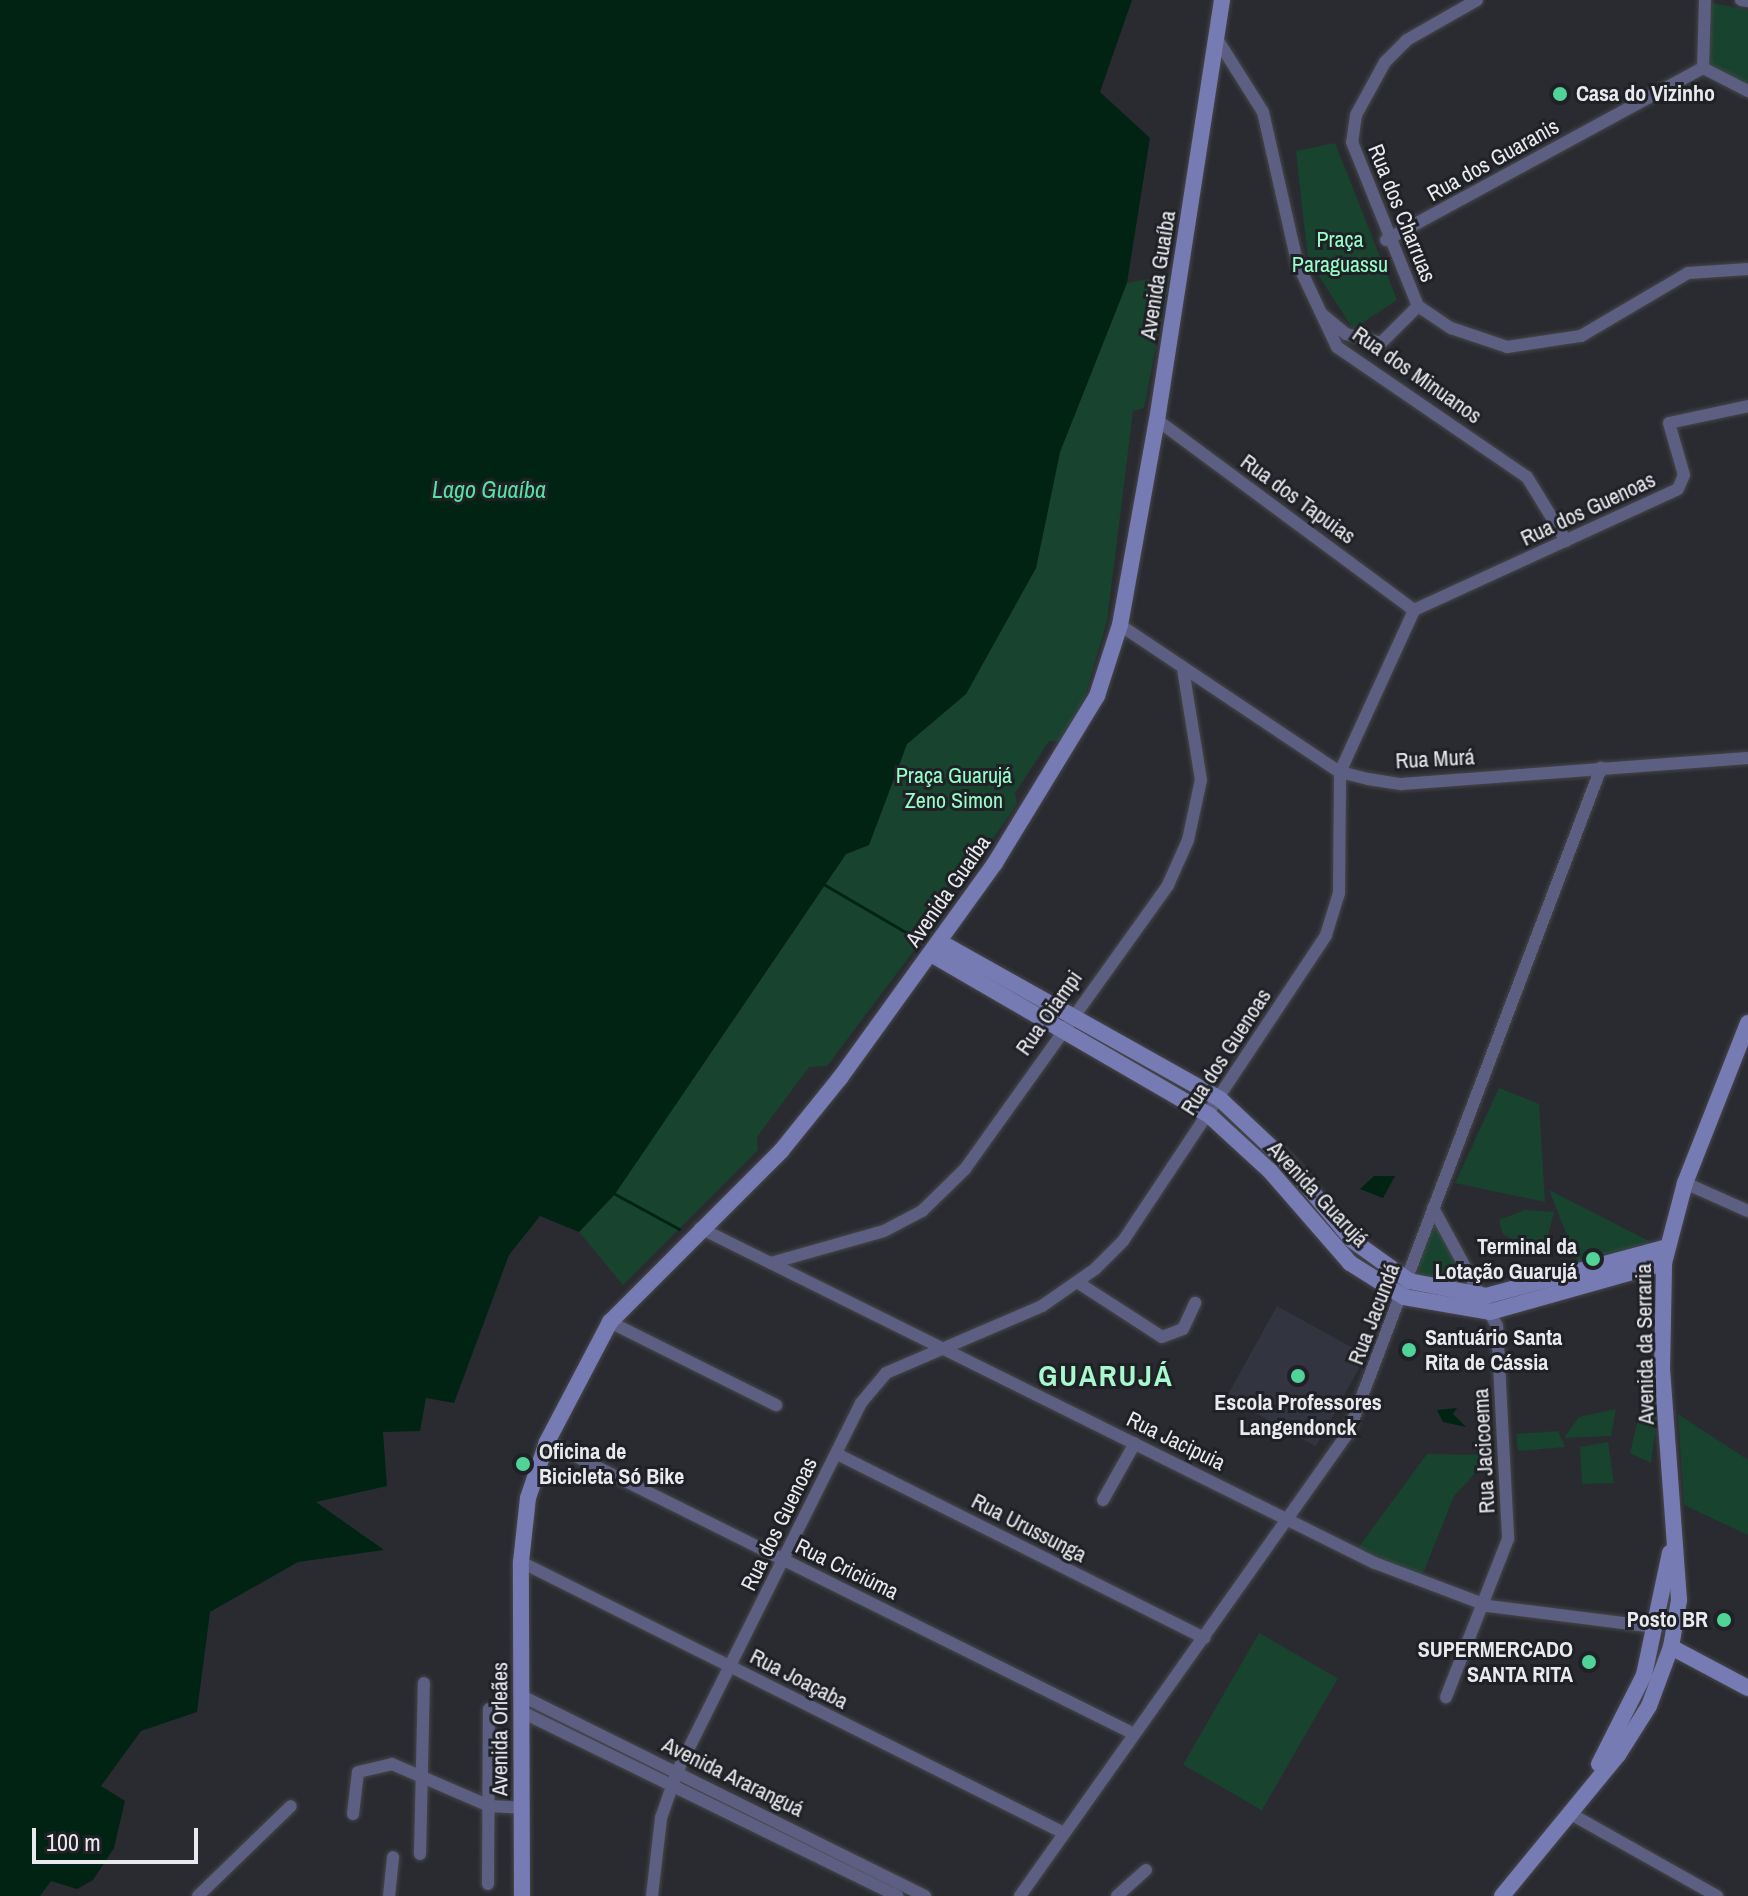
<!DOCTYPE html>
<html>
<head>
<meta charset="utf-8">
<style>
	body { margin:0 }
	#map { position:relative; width:1748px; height:1896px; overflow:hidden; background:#2a2b30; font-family:"Archivo Narrow",sans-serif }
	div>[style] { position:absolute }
	.built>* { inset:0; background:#32343f; transform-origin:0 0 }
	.green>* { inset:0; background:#18432f; transform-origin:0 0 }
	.water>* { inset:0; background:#012314 }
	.stream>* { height:3px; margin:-1.5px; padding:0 1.5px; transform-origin:1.5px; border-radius:1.5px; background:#012314 }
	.roads { filter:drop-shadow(0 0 2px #45464a) drop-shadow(0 0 2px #45464a) }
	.street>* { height:12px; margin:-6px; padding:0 6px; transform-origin:6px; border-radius:6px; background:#5c5f82 }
	.secondary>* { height:16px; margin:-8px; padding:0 8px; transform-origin:8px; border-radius:8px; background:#777bb3 }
	.dots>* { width:22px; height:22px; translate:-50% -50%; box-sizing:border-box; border:4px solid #202126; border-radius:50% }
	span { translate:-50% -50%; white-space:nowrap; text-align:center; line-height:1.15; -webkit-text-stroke:6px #202126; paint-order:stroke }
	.poi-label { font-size:22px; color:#e9eaed; font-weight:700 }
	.left { translate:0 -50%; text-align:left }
	.right { translate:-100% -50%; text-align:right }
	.street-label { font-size:22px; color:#e9eaed }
	.park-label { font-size:22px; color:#96fec8 }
	.water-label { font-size:24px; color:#55e3a3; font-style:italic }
	.district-label { font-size:30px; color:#a8f9ce; font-weight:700; letter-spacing:2px }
	.scale { position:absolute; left:32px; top:1828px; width:166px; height:36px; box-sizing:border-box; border:4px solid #e9eaed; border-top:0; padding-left:10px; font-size:24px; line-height:28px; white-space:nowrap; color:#e9eaed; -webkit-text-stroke:6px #202126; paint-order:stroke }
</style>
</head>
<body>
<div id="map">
	<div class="built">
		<i style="left:1277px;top:1306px;width:102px;height:104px;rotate:29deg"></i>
	</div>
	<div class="green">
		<i style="clip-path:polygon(1712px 3px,1748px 10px,1748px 83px,1708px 65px)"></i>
		<i style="clip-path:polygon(1335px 143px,1397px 300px,1353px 329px,1308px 259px,1296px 151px)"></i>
		<i style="clip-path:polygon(1170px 275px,1144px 408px,1133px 411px,1107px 621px,1085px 696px,1061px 741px,1049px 741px,1015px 793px,1017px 804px,983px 853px,972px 853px,923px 921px,925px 936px,827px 1066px,809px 1067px,757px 1137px,758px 1150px,623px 1285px,579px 1232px,615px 1194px,846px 854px,869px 845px,907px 744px,966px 694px,1036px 568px,1060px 452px,1127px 283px)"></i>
		<i style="clip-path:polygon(1499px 1088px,1539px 1104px,1545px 1202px,1455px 1183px)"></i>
		<i style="clip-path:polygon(1549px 1190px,1653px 1243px,1581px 1270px)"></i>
		<i style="clip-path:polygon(1525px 1210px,1554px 1212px,1543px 1255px,1503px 1234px,1499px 1220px)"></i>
		<i style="clip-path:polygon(1434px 1216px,1476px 1288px,1416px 1277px)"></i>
		<i style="clip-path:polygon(1642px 1402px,1659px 1404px,1651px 1463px,1630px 1453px)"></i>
		<i style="clip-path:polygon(1616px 1409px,1611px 1436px,1564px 1438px,1579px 1417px)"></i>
		<i style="clip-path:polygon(1678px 1414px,1748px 1460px,1748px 1535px,1684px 1505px)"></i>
		<i style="clip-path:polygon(1558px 1431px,1565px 1447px,1518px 1451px,1516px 1434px)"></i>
		<i style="clip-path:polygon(1608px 1442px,1614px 1483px,1582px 1484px,1580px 1447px)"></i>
		<i style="clip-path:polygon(1427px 1454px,1492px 1455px,1454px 1496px,1422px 1576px,1358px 1548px)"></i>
		<i style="left:1259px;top:1633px;width:91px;height:152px;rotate:30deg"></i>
	</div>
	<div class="water">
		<i style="clip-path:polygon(0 0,1132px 0,1100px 92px,1150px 138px,1127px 283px,1060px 452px,1036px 568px,966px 694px,907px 744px,869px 845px,846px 854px,615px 1194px,579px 1232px,540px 1216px,509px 1255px,454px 1403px,426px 1398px,420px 1431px,383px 1432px,387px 1486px,316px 1502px,384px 1550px,298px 1562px,210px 1612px,197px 1712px,141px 1731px,101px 1786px,125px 1801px,114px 1848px,93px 1880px,77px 1889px,51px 1881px,40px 1896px,0 1896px)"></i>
		<i style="clip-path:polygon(1374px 1176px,1395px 1176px,1383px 1198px,1360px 1189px)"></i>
		<i style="clip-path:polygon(1457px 1408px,1453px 1414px,1466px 1427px,1443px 1422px,1437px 1410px)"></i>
	</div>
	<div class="stream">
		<i style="left:825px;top:885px;width:111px;rotate:30.3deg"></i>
		<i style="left:1122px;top:1053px;width:96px;rotate:30.6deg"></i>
		<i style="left:1224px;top:1116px;width:151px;rotate:46.3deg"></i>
		<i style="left:615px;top:1194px;width:73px;rotate:28.7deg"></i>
		<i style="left:1351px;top:1253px;width:36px;rotate:34deg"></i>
	</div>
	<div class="roads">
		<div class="street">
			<i style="left:1477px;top:0;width:81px;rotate:150.3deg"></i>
			<i style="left:1407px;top:40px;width:31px;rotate:135deg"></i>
			<i style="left:1385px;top:62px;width:60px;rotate:118.7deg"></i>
			<i style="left:1356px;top:115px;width:27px;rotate:98deg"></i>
			<i style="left:1352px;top:142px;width:177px;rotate:68.1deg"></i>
			<i style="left:1418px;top:306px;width:40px;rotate:34deg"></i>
			<i style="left:1451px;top:328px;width:59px;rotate:18.7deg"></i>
			<i style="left:1507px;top:347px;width:75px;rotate:-8.5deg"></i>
			<i style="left:1581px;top:336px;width:124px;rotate:-30.5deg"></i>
			<i style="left:1688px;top:273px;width:60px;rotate:-3.8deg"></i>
			<i style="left:1741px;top:0;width:7px;rotate:8deg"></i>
			<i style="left:1217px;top:39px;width:86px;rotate:57.8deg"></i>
			<i style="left:1263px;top:112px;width:154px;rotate:77.2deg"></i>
			<i style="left:1297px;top:262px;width:94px;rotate:64.8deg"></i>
			<i style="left:1337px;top:347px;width:230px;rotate:34.4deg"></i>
			<i style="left:1527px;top:477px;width:75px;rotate:58.6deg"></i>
			<i style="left:1703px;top:68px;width:68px;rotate:-88.3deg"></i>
			<i style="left:1703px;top:68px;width:51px;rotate:27.1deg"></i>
			<i style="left:1386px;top:240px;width:361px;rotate:-28.5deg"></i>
			<i style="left:1322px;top:314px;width:31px;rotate:40deg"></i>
			<i style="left:1346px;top:334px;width:36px;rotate:14deg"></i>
			<i style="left:1381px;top:343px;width:52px;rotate:-45deg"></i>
			<i style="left:1157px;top:420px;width:320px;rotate:36.5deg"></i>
			<i style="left:1120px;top:625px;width:265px;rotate:33.8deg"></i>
			<i style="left:1340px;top:772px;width:29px;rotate:14deg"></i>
			<i style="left:1368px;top:779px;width:33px;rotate:9deg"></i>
			<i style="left:1401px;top:784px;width:348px;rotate:-4.3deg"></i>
			<i style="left:1685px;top:1183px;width:69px;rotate:24deg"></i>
			<i style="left:1433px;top:1208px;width:134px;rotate:61.5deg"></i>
			<i style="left:1497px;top:1326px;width:213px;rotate:87deg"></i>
			<i style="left:1508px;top:1539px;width:170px;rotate:111.4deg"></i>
			<i style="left:700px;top:1228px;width:754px;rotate:26.4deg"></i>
			<i style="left:1375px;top:1563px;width:121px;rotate:20.8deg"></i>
			<i style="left:1488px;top:1606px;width:168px;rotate:7.2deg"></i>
			<i style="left:771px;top:1263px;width:117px;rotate:-15.8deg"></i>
			<i style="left:884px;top:1231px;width:43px;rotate:-27.8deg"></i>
			<i style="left:922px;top:1211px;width:60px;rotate:-44.3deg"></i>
			<i style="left:965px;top:1169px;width:349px;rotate:-54.4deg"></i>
			<i style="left:1168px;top:885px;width:49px;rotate:-66deg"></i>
			<i style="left:1188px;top:840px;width:61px;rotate:-77.8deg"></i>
			<i style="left:1201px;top:780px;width:112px;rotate:-99.2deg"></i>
			<i style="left:1077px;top:1282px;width:101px;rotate:32.9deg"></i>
			<i style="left:1162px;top:1337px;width:22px;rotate:-21deg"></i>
			<i style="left:1183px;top:1329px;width:29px;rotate:-65deg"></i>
			<i style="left:610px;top:1322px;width:186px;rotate:26.6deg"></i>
			<i style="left:547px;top:1442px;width:651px;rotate:26.45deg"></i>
			<i style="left:837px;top:1454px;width:411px;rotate:26.6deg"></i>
			<i style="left:1103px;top:1500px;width:65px;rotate:-60.7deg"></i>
			<i style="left:521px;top:1562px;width:602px;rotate:26.52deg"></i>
			<i style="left:522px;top:1696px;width:450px;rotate:26.4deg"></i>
			<i style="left:522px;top:1712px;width:418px;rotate:26.1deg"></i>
			<i style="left:1569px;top:1813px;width:170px;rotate:29.3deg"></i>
			<i style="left:353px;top:1814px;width:42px;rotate:-83.2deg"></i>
			<i style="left:358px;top:1772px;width:35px;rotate:-13deg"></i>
			<i style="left:392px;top:1764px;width:106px;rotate:23.4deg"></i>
			<i style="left:489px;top:1806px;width:34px;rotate:3deg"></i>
			<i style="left:420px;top:1854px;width:171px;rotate:-88.7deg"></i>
			<i style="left:488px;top:1884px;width:175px;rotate:-89.7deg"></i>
			<i style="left:198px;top:1896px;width:129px;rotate:-44.1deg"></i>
			<i style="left:389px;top:1896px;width:39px;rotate:-84deg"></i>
			<i style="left:652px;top:1896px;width:79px;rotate:-83.4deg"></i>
			<i style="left:661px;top:1818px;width:49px;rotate:-70.8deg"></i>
			<i style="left:677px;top:1772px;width:412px;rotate:-63.5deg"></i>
			<i style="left:861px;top:1403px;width:39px;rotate:-50deg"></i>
			<i style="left:886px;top:1373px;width:170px;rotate:-23.2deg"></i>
			<i style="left:1042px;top:1306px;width:65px;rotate:-34.9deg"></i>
			<i style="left:1095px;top:1269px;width:40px;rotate:-45deg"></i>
			<i style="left:1123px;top:1241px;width:367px;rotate:-56.4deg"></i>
			<i style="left:1326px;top:935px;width:44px;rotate:-72.8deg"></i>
			<i style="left:1339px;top:893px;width:121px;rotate:-89.5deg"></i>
			<i style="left:1340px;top:772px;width:178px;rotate:-65.4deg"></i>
			<i style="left:1414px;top:610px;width:290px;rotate:-24.6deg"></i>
			<i style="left:1678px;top:489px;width:15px;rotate:-67deg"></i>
			<i style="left:1684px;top:475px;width:54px;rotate:-106.1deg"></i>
			<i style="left:1669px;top:423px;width:81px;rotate:-12.1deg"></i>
			<i style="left:1020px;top:1896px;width:567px;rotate:-54.69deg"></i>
			<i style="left:1348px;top:1433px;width:712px;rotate:-69.17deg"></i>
			<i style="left:1117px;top:1896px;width:39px;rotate:-42deg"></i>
		</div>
		<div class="secondary">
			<i style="left:940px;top:942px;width:321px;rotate:29.3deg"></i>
			<i style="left:1220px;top:1099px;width:95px;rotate:43.3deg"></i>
			<i style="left:1289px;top:1164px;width:99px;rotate:50.3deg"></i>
			<i style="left:1352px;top:1240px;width:70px;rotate:35.7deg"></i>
			<i style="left:1409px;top:1281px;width:78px;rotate:11deg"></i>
			<i style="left:1486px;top:1296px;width:188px;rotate:-15.1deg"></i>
			<i style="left:931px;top:954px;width:321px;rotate:30.1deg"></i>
			<i style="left:1209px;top:1115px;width:83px;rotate:42.6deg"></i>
			<i style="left:1270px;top:1171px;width:122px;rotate:49deg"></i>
			<i style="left:1350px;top:1263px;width:64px;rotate:32.2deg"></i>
			<i style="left:1404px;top:1297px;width:87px;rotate:9.9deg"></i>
			<i style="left:1490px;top:1312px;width:181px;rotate:-15.7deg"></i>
			<i style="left:1671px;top:1647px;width:87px;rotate:28deg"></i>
			<i style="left:1599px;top:1764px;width:100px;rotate:-63.2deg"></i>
			<i style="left:1644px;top:1675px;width:125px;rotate:-78deg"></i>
			<i style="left:522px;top:1896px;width:334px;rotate:-90.2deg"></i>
			<i style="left:521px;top:1562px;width:64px;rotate:-83.8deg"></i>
			<i style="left:528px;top:1498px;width:59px;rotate:-71.3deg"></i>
			<i style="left:547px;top:1442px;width:136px;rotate:-62.3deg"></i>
			<i style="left:610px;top:1322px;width:242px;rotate:-45deg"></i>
			<i style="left:781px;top:1151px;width:94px;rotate:-51.1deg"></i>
			<i style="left:840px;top:1078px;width:265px;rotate:-54.2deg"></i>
			<i style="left:995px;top:863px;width:196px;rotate:-58.6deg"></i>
			<i style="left:1097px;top:696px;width:75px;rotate:-72.1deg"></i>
			<i style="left:1120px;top:625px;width:208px;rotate:-79.8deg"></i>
			<i style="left:1157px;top:420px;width:425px;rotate:-81.2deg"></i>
			<i style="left:1502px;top:1896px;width:183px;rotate:-50.6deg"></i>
			<i style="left:1618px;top:1755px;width:58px;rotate:-57.7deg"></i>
			<i style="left:1649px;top:1706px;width:63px;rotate:-69.6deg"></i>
			<i style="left:1671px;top:1647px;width:48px;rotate:-80.3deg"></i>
			<i style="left:1679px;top:1600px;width:230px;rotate:-94.2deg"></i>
			<i style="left:1662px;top:1371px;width:108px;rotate:-88.9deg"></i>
			<i style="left:1664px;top:1263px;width:83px;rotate:-75.3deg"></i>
			<i style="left:1685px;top:1183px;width:172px;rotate:-68.5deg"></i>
		</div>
	</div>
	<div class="dots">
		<i style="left:1560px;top:94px;background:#51d398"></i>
		<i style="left:1593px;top:1259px;background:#51d398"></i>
		<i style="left:1409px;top:1350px;background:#51d398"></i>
		<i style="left:1298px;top:1376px;background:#51d398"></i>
		<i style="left:523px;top:1464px;background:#51d398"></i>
		<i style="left:1724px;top:1620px;background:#51d398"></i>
		<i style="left:1589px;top:1662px;background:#51d398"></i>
	</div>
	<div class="poi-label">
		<span class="left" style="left:1576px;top:94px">Casa do Vizinho</span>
		<span class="right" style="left:1577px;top:1259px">Terminal da<br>Lotação Guarujá</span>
		<span class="left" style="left:1425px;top:1350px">Santuário Santa<br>Rita de Cássia</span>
		<span style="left:1298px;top:1415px">Escola Professores<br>Langendonck</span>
		<span class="left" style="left:539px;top:1464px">Oficina de<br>Bicicleta Só Bike</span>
		<span class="right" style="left:1708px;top:1620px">Posto BR</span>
		<span class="right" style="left:1573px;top:1662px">SUPERMERCADO<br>SANTA RITA</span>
	</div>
	<div class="street-label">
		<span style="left:1493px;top:160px;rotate:-29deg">Rua dos Guaranis</span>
		<span style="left:1402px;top:213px;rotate:68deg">Rua dos Charruas</span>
		<span style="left:1158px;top:275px;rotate:-81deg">Avenida Guaíba</span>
		<span style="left:1417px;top:375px;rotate:35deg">Rua dos Minuanos</span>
		<span style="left:1298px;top:499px;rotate:36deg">Rua dos Tapuias</span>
		<span style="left:1588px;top:509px;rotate:-25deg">Rua dos Guenoas</span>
		<span style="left:1435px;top:759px;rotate:-3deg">Rua Murá</span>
		<span style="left:948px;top:891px;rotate:-55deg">Avenida Guaíba</span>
		<span style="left:1049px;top:1013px;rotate:-55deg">Rua Oiampi</span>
		<span style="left:1226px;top:1052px;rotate:-57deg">Rua dos Guenoas</span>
		<span style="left:1318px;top:1194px;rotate:47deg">Avenida Guarujá</span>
		<span style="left:1374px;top:1314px;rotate:-69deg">Rua Jacundá</span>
		<span style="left:1645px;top:1344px;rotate:-91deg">Avenida da Serraria</span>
		<span style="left:1176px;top:1441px;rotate:26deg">Rua Jacipuia</span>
		<span style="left:1484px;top:1451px;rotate:-93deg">Rua Jacicoema</span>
		<span style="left:779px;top:1524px;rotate:-64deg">Rua dos Guenoas</span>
		<span style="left:1029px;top:1528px;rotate:27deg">Rua Urussunga</span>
		<span style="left:847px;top:1569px;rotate:26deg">Rua Criciúma</span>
		<span style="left:799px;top:1679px;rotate:27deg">Rua Joaçaba</span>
		<span style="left:500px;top:1729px;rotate:-90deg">Avenida Orleães</span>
		<span style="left:733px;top:1777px;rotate:26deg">Avenida Araranguá</span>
	</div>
	<div class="park-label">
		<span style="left:1340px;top:252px">Praça<br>Paraguassu</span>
		<span style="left:954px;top:788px">Praça Guarujá<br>Zeno Simon</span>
	</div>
	<div class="water-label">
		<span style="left:489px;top:490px">Lago Guaíba</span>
	</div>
	<div class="district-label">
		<span style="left:1106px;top:1375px">GUARUJÁ</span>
	</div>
	<div class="scale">100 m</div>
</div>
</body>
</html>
